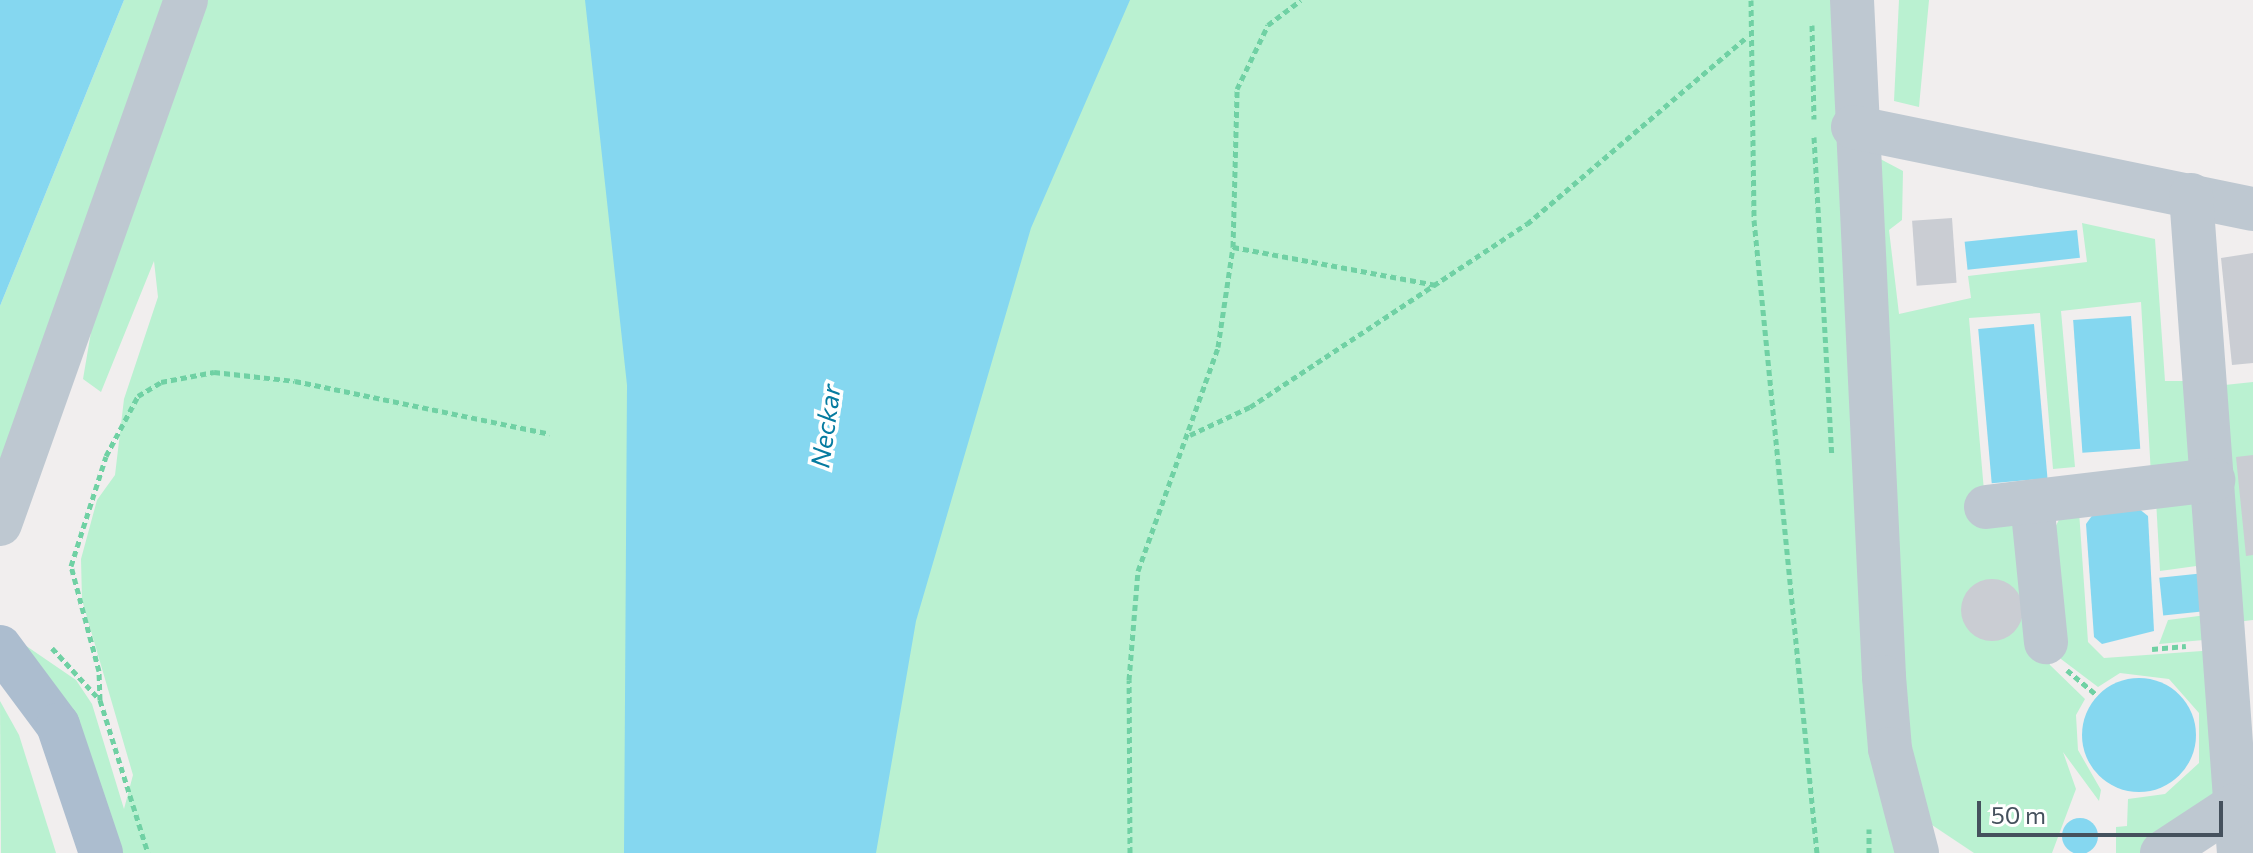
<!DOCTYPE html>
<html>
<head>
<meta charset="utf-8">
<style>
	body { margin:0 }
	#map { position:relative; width:2253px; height:853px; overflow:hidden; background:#f1eeee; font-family:Commissioner,sans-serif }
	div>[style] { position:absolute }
	.green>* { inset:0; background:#baf1d1 }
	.water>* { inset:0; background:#85d7f0; transform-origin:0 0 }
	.round { border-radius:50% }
	.building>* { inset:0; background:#cacdd3; transform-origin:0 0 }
	.path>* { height:5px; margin-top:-2.5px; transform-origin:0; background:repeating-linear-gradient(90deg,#70d1a4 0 6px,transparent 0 10px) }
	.minor>* { height:44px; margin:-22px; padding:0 22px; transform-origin:22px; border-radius:22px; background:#bec8d1 }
	.major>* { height:44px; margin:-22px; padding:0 22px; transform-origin:22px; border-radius:22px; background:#acbdcf }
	span { translate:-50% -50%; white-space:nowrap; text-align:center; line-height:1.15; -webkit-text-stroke:7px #fff; paint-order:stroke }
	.water-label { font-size:26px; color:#067ba0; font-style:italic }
	.scale { position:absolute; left:1977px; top:801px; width:246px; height:36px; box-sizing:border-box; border:4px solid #45515d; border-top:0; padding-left:10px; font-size:24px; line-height:28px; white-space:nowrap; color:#45515d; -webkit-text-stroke:6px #fff; paint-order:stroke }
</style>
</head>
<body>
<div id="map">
	<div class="green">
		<i style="clip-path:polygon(124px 0,177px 0,0 492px,0 306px)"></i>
		<i style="clip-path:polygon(205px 0,1840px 0,1907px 853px,115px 853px,0 628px,76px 680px,92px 704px,124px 809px,133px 775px,82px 600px,81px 559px,97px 500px,115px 475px,124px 399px,158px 297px,154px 261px,101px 392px,83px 379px,100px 279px)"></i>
		<i style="clip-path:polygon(1899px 0,1929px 0,1919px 107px,1894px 101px)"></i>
		<i style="clip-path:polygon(1869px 153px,1903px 171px,1902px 220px,1889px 230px,1899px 314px,1971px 298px,1968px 276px,2087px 262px,2082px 223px,2155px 239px,2165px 381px,2194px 381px,2192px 465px,2151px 475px,2141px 302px,2061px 311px,2075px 467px,2053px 469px,2040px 313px,1969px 318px,1984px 491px,2025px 531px,2050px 665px,2085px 699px,2076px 715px,2078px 750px,2101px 790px,2099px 801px,2063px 752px,2076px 789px,2052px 853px,1974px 853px,1932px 825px,1917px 779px,1902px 684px)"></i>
		<i style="clip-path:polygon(2253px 382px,2253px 620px,2236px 622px,2215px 386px)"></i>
		<i style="clip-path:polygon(2156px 500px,2197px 501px,2211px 564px,2160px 571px)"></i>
		<i style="clip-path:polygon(2079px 511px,2088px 642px,2104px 658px,2216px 650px,2226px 792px,2141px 853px,2116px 853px,2116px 827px,2127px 826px,2128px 799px,2165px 794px,2199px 763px,2199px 713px,2169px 679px,2120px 673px,2098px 687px,2061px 659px,2049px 539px,2062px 514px)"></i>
		<i style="clip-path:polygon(2214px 614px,2215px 639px,2159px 644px,2168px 620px)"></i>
		<i style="clip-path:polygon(0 701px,19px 735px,56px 853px,1px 853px)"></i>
	</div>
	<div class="water">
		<i style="clip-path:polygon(0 0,124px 0,0 306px)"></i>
		<i style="clip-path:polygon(585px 0,1130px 0,1031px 228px,916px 621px,876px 853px,624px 853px,627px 385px)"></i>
		<i style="left:2077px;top:230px;width:28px;height:113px;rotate:84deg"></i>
		<i style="left:2131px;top:316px;width:133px;height:58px;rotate:86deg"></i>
		<i style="left:2034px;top:324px;width:155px;height:56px;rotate:85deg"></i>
		<i style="clip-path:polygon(2138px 508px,2148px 516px,2154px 631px,2102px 644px,2094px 637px,2086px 524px,2094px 513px)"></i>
		<i style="left:2205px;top:573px;width:38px;height:46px;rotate:84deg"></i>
		<i class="round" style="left:2082px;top:678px;width:114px;height:114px"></i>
		<i class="round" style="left:2062px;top:818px;width:36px;height:36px"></i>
	</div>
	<div class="building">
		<i style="left:1952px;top:218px;width:65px;height:40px;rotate:86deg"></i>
		<i style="clip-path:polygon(2253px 253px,2253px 363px,2232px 365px,2221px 258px)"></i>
		<i style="clip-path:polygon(2253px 455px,2253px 555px,2246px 556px,2236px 457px)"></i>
		<i class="round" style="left:1961px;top:579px;width:62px;height:62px"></i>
	</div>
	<div class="path">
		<i style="left:1751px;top:0;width:220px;rotate:89.2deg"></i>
		<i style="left:1754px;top:220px;width:636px;rotate:84.32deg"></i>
		<i style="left:1812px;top:25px;width:94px;rotate:88.8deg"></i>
		<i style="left:1814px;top:137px;width:318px;rotate:86.8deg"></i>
		<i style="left:1233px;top:247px;width:208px;rotate:10.6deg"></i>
		<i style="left:1190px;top:435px;width:66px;rotate:-25deg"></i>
		<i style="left:1250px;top:407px;width:332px;rotate:-33.5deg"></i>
		<i style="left:1527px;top:224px;width:290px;rotate:-40.4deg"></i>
		<i style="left:52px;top:648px;width:71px;rotate:47.3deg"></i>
		<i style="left:100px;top:700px;width:160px;rotate:72.6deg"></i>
		<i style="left:2152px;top:649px;width:34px;rotate:-5deg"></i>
		<i style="left:2067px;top:670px;width:39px;rotate:40deg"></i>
		<i style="left:100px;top:700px;width:29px;rotate:-92deg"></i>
		<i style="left:99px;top:671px;width:109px;rotate:-104.9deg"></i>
		<i style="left:71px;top:566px;width:115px;rotate:-72.3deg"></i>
		<i style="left:106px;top:456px;width:68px;rotate:-61.9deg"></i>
		<i style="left:138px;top:396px;width:27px;rotate:-31deg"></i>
		<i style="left:161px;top:382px;width:54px;rotate:-10.7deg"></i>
		<i style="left:214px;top:372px;width:81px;rotate:6.3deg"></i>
		<i style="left:295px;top:381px;width:260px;rotate:11.7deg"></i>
		<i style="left:1130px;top:853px;width:173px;rotate:-90.3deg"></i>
		<i style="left:1129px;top:680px;width:109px;rotate:-85.3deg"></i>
		<i style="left:1138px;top:571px;width:238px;rotate:-70.3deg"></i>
		<i style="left:1218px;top:347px;width:101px;rotate:-81.5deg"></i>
		<i style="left:1233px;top:247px;width:158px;rotate:-88.5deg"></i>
		<i style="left:1237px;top:89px;width:71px;rotate:-64.2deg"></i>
		<i style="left:1268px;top:25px;width:41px;rotate:-37.1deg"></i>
		<i style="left:1869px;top:853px;width:24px;rotate:-90deg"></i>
	</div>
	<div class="minor">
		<i style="left:1852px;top:0;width:678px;rotate:87.29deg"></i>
		<i style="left:1884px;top:677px;width:72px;rotate:85.2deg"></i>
		<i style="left:1890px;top:749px;width:107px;rotate:75.4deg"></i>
		<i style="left:1853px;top:127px;width:408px;rotate:11.6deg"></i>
		<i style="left:2191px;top:195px;width:660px;rotate:85.83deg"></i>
		<i style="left:2032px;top:502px;width:141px;rotate:84.3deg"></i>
		<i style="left:1986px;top:507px;width:229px;rotate:-6.8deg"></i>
		<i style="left:0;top:524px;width:556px;rotate:-70.46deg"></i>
		<i style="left:2162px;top:853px;width:87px;rotate:-33.3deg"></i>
	</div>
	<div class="major">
		<i style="left:0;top:647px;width:97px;rotate:53.4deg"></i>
		<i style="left:58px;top:725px;width:135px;rotate:71.4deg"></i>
	</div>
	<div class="water-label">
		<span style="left:825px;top:426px;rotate:-82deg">Neckar</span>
	</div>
	<div class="scale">50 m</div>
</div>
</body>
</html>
